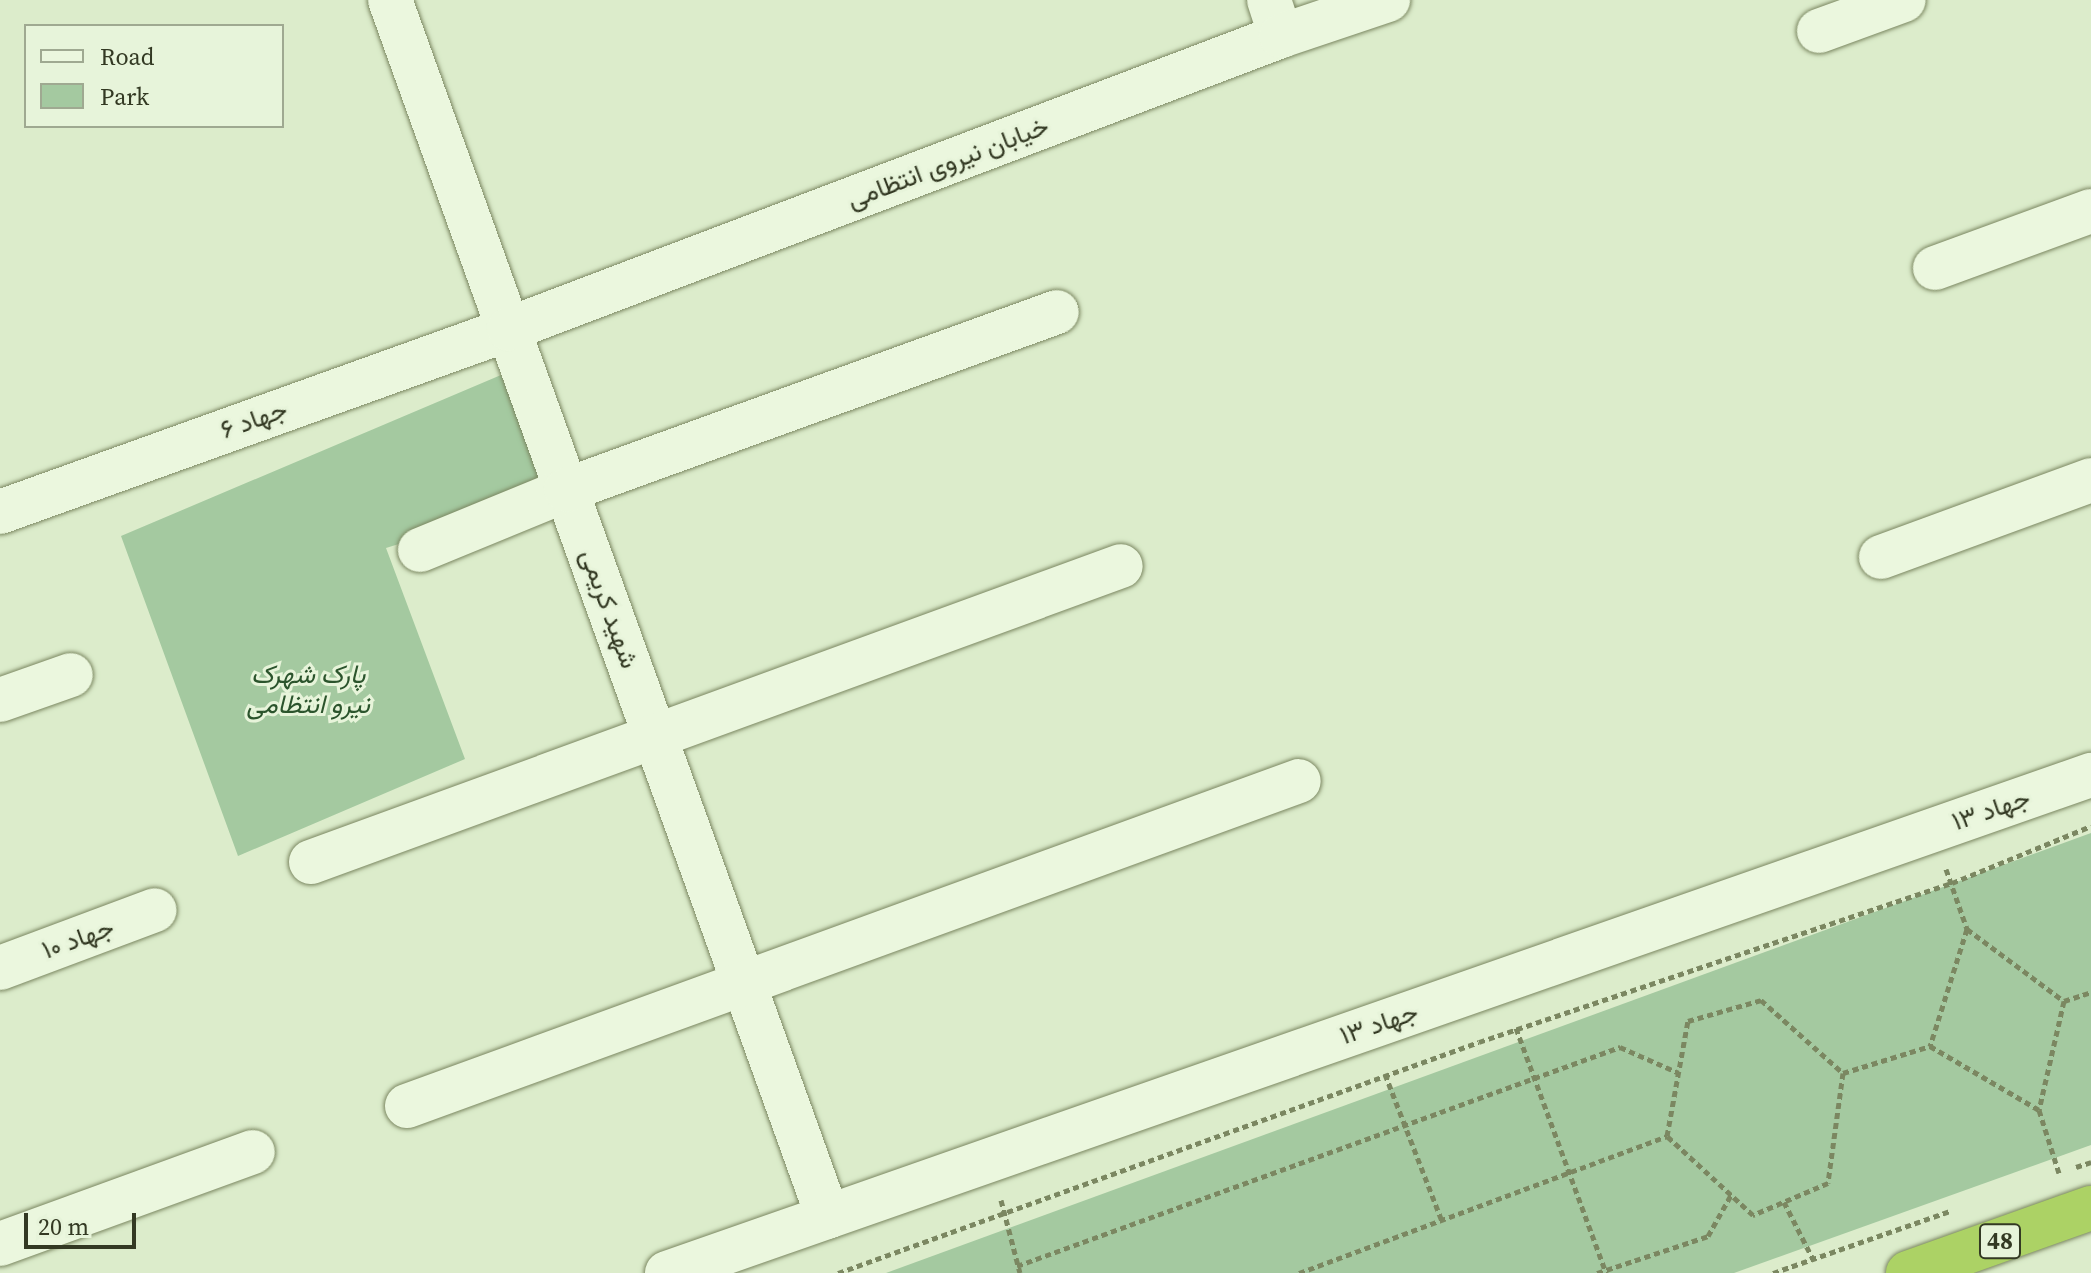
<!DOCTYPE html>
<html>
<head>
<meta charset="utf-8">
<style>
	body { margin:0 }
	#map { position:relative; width:2091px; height:1273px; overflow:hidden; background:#dceccb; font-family:"Source Serif 4",Vazirmatn,serif }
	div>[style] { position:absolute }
	.green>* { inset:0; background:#a4c9a0 }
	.path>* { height:5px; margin-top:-2.5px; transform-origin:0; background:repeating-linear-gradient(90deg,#7b8761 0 6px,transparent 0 10px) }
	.roads { filter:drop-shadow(0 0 2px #7b8761) drop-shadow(0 0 2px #7b8761) }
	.minor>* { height:44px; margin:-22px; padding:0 22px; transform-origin:22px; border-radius:22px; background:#ebf7de }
	.highway>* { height:44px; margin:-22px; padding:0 22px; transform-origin:22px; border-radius:22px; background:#acd265 }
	span { translate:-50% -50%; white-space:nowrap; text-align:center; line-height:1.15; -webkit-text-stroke:6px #e7f4da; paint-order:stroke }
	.shield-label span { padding:2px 6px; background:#e7f4da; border:2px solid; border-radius:6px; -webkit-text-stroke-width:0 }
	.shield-label { font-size:24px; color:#333923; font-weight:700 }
	.street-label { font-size:26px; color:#333923 }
	.park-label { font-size:26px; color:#2b542c; font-style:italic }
	.legend { position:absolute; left:24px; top:24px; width:260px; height:104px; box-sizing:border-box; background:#e7f4da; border:2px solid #9fa991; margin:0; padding:10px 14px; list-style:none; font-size:24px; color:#333923 }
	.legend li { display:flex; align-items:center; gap:16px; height:40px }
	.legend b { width:40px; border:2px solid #9fa991 }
	.scale { position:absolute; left:24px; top:1213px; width:112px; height:36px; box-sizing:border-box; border:4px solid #333923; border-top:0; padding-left:10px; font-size:24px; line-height:28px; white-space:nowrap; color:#333923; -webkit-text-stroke:6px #e7f4da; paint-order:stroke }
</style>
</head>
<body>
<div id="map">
	<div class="green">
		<i style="clip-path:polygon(501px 375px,549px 497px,386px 548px,465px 759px,238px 856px,121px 536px)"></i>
		<i style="clip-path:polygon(2091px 833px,2091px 1145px,1734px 1273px,886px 1273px)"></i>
	</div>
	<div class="path">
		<i style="left:1946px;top:869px;width:64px;rotate:70.7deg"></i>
		<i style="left:1967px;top:929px;width:121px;rotate:36.6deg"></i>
		<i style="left:2064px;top:1001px;width:112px;rotate:102.9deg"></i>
		<i style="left:2039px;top:1110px;width:66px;rotate:72.4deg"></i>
		<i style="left:1967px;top:929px;width:123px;rotate:107.5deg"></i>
		<i style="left:1930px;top:1046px;width:126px;rotate:30.4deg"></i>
		<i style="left:1761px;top:1000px;width:110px;rotate:41.7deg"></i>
		<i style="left:1843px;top:1073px;width:111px;rotate:97.8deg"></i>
		<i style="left:1828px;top:1183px;width:82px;rotate:156.9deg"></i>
		<i style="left:1753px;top:1215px;width:117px;rotate:-137.4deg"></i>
		<i style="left:1667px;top:1136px;width:117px;rotate:-79.7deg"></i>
		<i style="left:1688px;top:1021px;width:76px;rotate:-16deg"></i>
		<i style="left:2064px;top:1001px;width:28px;rotate:-18deg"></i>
		<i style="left:1516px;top:1028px;width:261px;rotate:69.8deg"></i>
		<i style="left:1843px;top:1073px;width:91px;rotate:-17.2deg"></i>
		<i style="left:1385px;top:1074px;width:158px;rotate:68.8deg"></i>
		<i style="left:2076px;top:1167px;width:16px;rotate:-18deg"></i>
		<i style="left:1001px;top:1200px;width:75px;rotate:75.4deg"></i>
		<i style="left:1784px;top:1202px;width:64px;rotate:63deg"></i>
		<i style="left:1017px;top:1266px;width:642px;rotate:-19.96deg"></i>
		<i style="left:1620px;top:1047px;width:64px;rotate:23.8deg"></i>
		<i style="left:838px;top:1273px;width:681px;rotate:-19.82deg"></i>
		<i style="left:1479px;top:1042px;width:499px;rotate:-18.6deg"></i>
		<i style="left:1952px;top:883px;width:150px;rotate:-22.3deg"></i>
		<i style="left:1299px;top:1273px;width:393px;rotate:-20.4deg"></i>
		<i style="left:1597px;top:1273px;width:117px;rotate:-18.4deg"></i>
		<i style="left:1708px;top:1236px;width:47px;rotate:-60.7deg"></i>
		<i style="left:1773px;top:1273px;width:188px;rotate:-19.3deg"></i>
	</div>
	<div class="roads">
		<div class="minor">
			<i style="left:390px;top:0;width:1293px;rotate:70.21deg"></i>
			<i style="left:1269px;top:0;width:38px;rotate:72deg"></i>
			<i style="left:1819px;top:31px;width:90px;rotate:-20deg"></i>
			<i style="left:1935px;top:268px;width:166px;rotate:-20.1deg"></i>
			<i style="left:0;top:512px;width:541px;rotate:-19.77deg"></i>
			<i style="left:509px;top:329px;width:826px;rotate:-20.78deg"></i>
			<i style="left:1281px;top:36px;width:113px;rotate:-18.6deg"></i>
			<i style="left:420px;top:550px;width:158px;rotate:-22.3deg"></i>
			<i style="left:566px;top:490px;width:522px;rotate:-19.93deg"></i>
			<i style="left:1881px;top:557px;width:224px;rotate:-20.1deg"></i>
			<i style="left:0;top:700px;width:75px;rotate:-19.4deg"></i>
			<i style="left:311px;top:862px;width:862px;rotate:-20.07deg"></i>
			<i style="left:0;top:968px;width:165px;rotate:-20.5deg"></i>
			<i style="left:407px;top:1106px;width:949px;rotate:-20.02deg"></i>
			<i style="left:0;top:1244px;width:269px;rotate:-20deg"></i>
			<i style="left:667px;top:1273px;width:1509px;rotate:-19.28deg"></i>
		</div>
		<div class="highway">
			<i style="left:1908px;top:1273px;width:194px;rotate:-19.6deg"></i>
		</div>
	</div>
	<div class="shield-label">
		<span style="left:2000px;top:1241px">48</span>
	</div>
	<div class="street-label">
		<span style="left:948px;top:163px;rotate:-21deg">خیابان نیروی انتظامی</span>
		<span style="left:254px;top:420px;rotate:-20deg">جهاد ۶</span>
		<span style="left:609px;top:609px;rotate:70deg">شهید کریمی</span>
		<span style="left:1991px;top:810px;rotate:-19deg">جهاد ۱۳</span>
		<span style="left:78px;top:939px;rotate:-20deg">جهاد ۱۰</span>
		<span style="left:1379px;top:1024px;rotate:-19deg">جهاد ۱۳</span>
	</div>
	<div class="park-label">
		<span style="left:308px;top:690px">پارک شهرک<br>نیرو انتظامی</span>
	</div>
	<ul class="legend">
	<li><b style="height:10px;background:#ebf7de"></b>Road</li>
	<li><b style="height:22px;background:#a4c9a0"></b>Park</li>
	</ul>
	<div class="scale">20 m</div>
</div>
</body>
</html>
